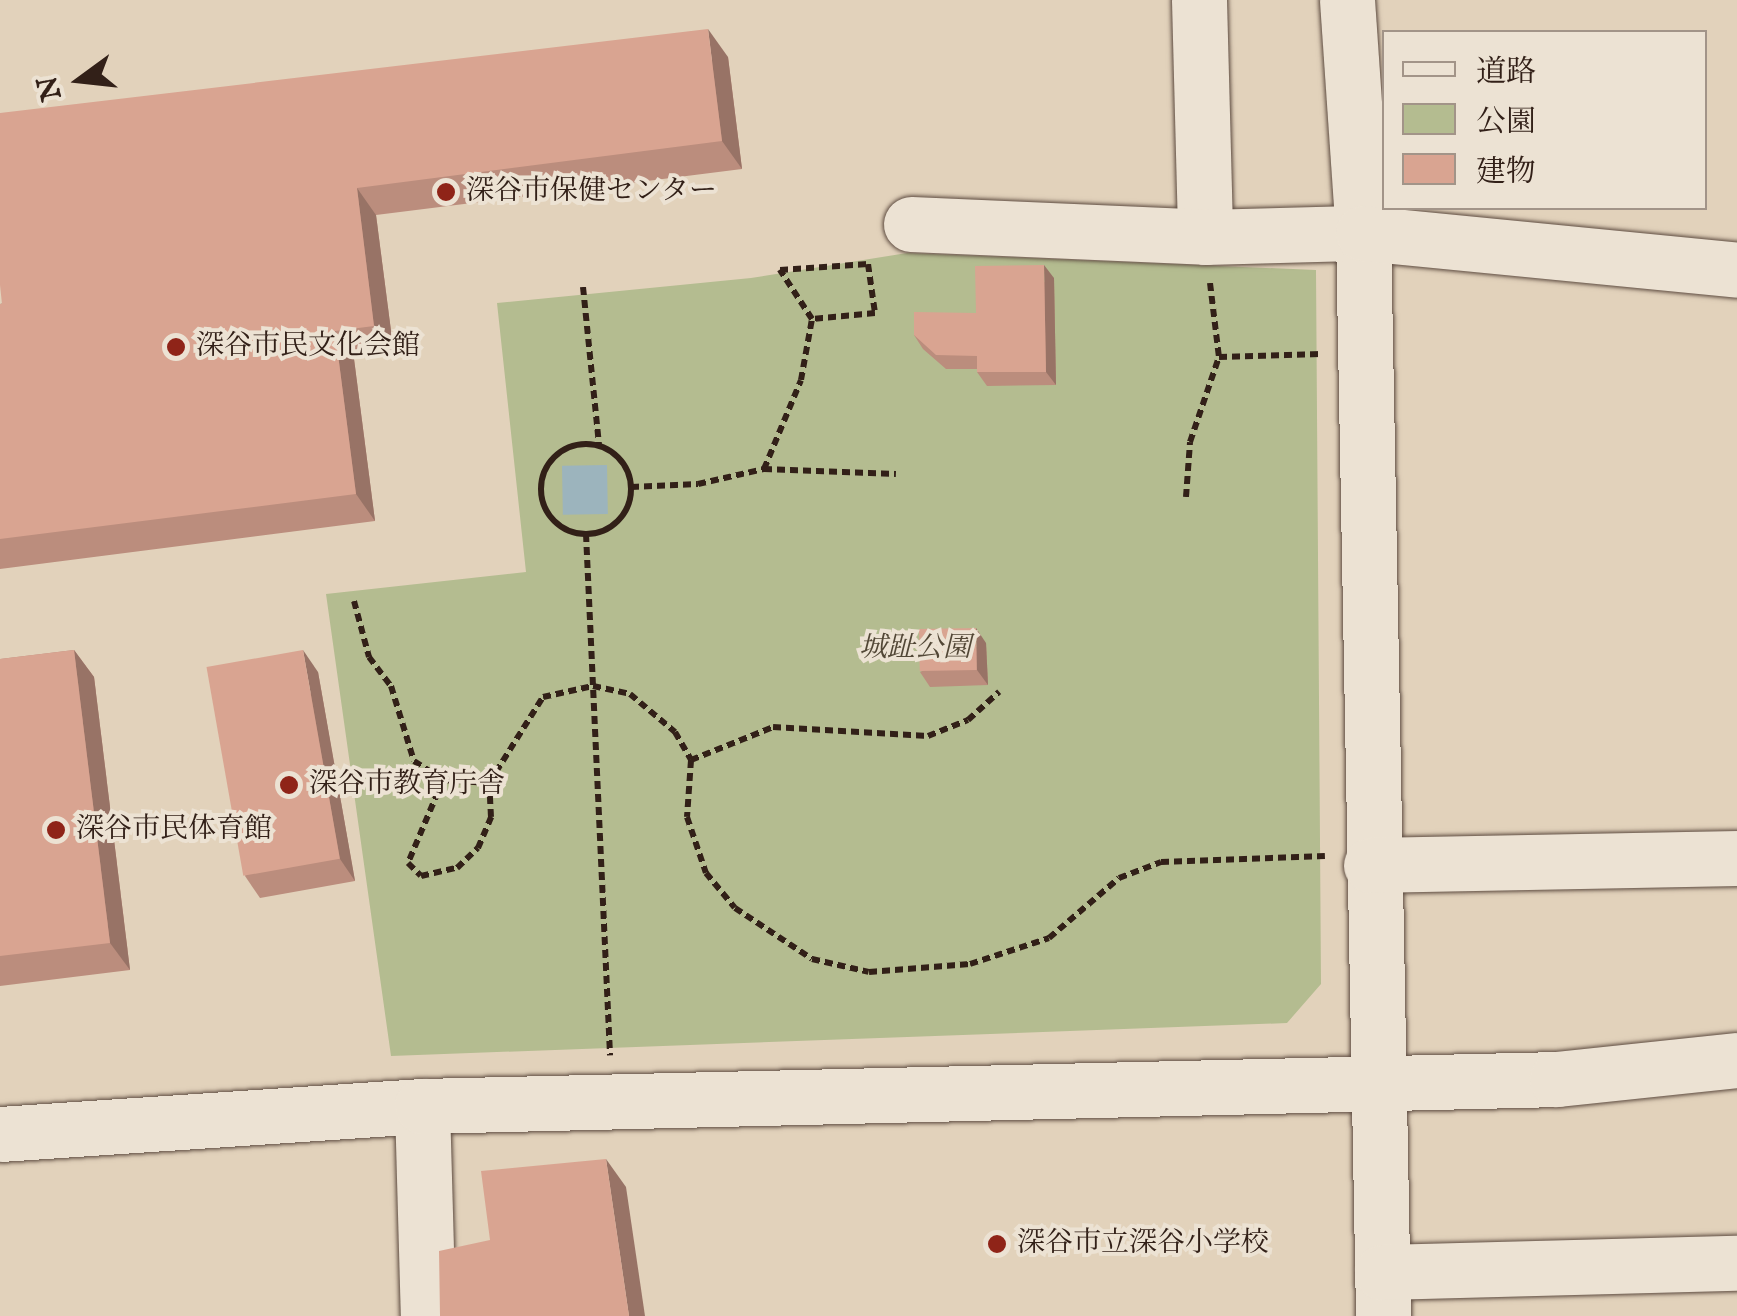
<!DOCTYPE html>
<html>
<head>
<meta charset="utf-8">
<style>
	body { margin:0 }
	#map { position:relative; width:1737px; height:1316px; overflow:hidden; background:#e2d2bb; font-family:"IM FELL English","Noto Serif JP",serif }
	div>[style] { position:absolute }
	.green>* { inset:0; background:#b4bc90 }
	.water>* { inset:0; background:#9cb4bd; transform-origin:0 0 }
	.path>* { height:6px; margin-top:-3px; transform-origin:0; background:repeating-linear-gradient(90deg,#322018 0 8px,transparent 0 13px) }
	.path>.ring { margin:-3px; padding:0; box-sizing:content-box; background:none; border:6px solid #322018; border-radius:50% }
	.roads { filter:drop-shadow(0 0 2px #5e4c41) drop-shadow(0 0 2px #5e4c41) }
	.minor>* { height:55px; margin:-27.5px; padding:0 27.5px; transform-origin:27.5px; border-radius:27.5px; background:#ece2d3 }
	.wall>* { inset:0; background:#bb8d7d }
	.shaded-wall>* { inset:0; background:#987366 }
	.building>* { inset:0; background:#d9a491; transform-origin:0 0 }
	.dots>* { width:28px; height:28px; translate:-50% -50%; box-sizing:border-box; border:5px solid #ece2d3; border-radius:50% }
	span { translate:-50% -50%; white-space:nowrap; text-align:center; line-height:1.15; -webkit-text-stroke:8px #ece2d3; paint-order:stroke }
	.poi-label { font-size:28px; color:#322018 }
	.left { translate:0 -50%; text-align:left }
	.park-label { font-size:28px; color:#524736; font-style:italic }
	.legend { position:absolute; left:1382px; top:30px; width:325px; height:180px; box-sizing:border-box; background:#ece2d3; border:2px solid #a29488; margin:0; padding:12px 18px; list-style:none; font-size:30px; color:#322018 }
	.legend li { display:flex; align-items:center; gap:20px; height:50px }
	.legend b { width:50px; border:2px solid #a29488 }
	.north { position:absolute; left:30px; top:30px; width:100px; height:100px; -webkit-text-stroke:8px #ece2d3; paint-order:stroke; rotate:255deg; font-size:28px; font-weight:700; line-height:40px; text-align:center; color:#322018 }
	.north::after { content:''; display:block; margin:auto; width:35px; height:45px; background:#322018; clip-path:polygon(50% 0,100% 100%,50% 72%,0 100%) }
</style>
</head>
<body>
<div id="map">
	<div class="green">
		<i style="clip-path:polygon(907px 253px,1316px 270px,1321px 984px,1287px 1023px,391px 1056px,326px 594px,526px 572px,497px 303px,751px 278px)"></i>
	</div>
	<div class="water">
		<i style="left:607px;top:465px;width:49px;height:45px;rotate:89deg"></i>
	</div>
	<div class="path">
		<i style="left:1210px;top:283px;width:75px;rotate:83.1deg"></i>
		<i style="left:1219px;top:357px;width:102px;rotate:-1.7deg"></i>
		<i style="left:583px;top:287px;width:159px;rotate:84.2deg"></i>
		<i class="ring" style="left:541px;top:444px;width:84px;height:84px"></i>
		<i style="left:764px;top:469px;width:96px;rotate:-67.4deg"></i>
		<i style="left:801px;top:380px;width:62px;rotate:-79.8deg"></i>
		<i style="left:812px;top:319px;width:59px;rotate:-123.1deg"></i>
		<i style="left:780px;top:270px;width:88px;rotate:-3.9deg"></i>
		<i style="left:868px;top:264px;width:49px;rotate:81.9deg"></i>
		<i style="left:875px;top:313px;width:63px;rotate:174.6deg"></i>
		<i style="left:631px;top:487px;width:67px;rotate:-2.6deg"></i>
		<i style="left:698px;top:484px;width:68px;rotate:-12.8deg"></i>
		<i style="left:764px;top:469px;width:132px;rotate:2.2deg"></i>
		<i style="left:1186px;top:497px;width:55px;rotate:-85.8deg"></i>
		<i style="left:1190px;top:442px;width:90px;rotate:-71.2deg"></i>
		<i style="left:586px;top:534px;width:522px;rotate:87.36deg"></i>
		<i style="left:354px;top:601px;width:58px;rotate:75deg"></i>
		<i style="left:369px;top:657px;width:36px;rotate:53deg"></i>
		<i style="left:391px;top:686px;width:78px;rotate:73deg"></i>
		<i style="left:414px;top:761px;width:35px;rotate:33deg"></i>
		<i style="left:443px;top:780px;width:46px;rotate:3.7deg"></i>
		<i style="left:489px;top:783px;width:102px;rotate:-57.9deg"></i>
		<i style="left:543px;top:697px;width:51px;rotate:-12.4deg"></i>
		<i style="left:593px;top:686px;width:38px;rotate:12deg"></i>
		<i style="left:630px;top:694px;width:59px;rotate:40.2deg"></i>
		<i style="left:675px;top:732px;width:32px;rotate:60deg"></i>
		<i style="left:691px;top:760px;width:57px;rotate:94deg"></i>
		<i style="left:687px;top:817px;width:59px;rotate:71.3deg"></i>
		<i style="left:706px;top:873px;width:45px;rotate:50.4deg"></i>
		<i style="left:735px;top:908px;width:92px;rotate:33.5deg"></i>
		<i style="left:812px;top:959px;width:58px;rotate:12.8deg"></i>
		<i style="left:869px;top:972px;width:101px;rotate:-4.5deg"></i>
		<i style="left:970px;top:964px;width:83px;rotate:-18.2deg"></i>
		<i style="left:1049px;top:938px;width:92px;rotate:-40.6deg"></i>
		<i style="left:1119px;top:878px;width:45px;rotate:-20.9deg"></i>
		<i style="left:1161px;top:862px;width:164px;rotate:-2.1deg"></i>
		<i style="left:691px;top:760px;width:88px;rotate:-21.9deg"></i>
		<i style="left:773px;top:727px;width:155px;rotate:3.3deg"></i>
		<i style="left:928px;top:736px;width:43px;rotate:-21.8deg"></i>
		<i style="left:968px;top:720px;width:42px;rotate:-42.1deg"></i>
		<i style="left:443px;top:780px;width:90px;rotate:112.9deg"></i>
		<i style="left:408px;top:863px;width:18px;rotate:45deg"></i>
		<i style="left:421px;top:876px;width:37px;rotate:-13deg"></i>
		<i style="left:457px;top:868px;width:29px;rotate:-44deg"></i>
		<i style="left:478px;top:848px;width:34px;rotate:-67deg"></i>
		<i style="left:491px;top:817px;width:34px;rotate:-93deg"></i>
	</div>
	<div class="roads">
		<div class="minor">
			<i style="left:1199px;top:0;width:237px;rotate:88.5deg"></i>
			<i style="left:1347px;top:0;width:234px;rotate:86.1deg"></i>
			<i style="left:1363px;top:233px;width:1083px;rotate:88.94deg"></i>
			<i style="left:911px;top:224px;width:294px;rotate:2.5deg"></i>
			<i style="left:1205px;top:237px;width:158px;rotate:-1.5deg"></i>
			<i style="left:1363px;top:233px;width:376px;rotate:5.6deg"></i>
			<i style="left:1371px;top:865px;width:366px;rotate:-1.1deg"></i>
			<i style="left:422px;top:1106px;width:210px;rotate:88.4deg"></i>
			<i style="left:0;top:1134px;width:423px;rotate:-3.8deg"></i>
			<i style="left:422px;top:1106px;width:1135px;rotate:-1.36deg"></i>
			<i style="left:1557px;top:1079px;width:181px;rotate:-6deg"></i>
			<i style="left:1382px;top:1272px;width:355px;rotate:-1.5deg"></i>
		</div>
	</div>
	<div class="wall">
		<i style="clip-path:polygon(728px 57px,742px 169px,376px 215px,394px 354px,354px 359px,375px 521px,0 569px,0 304px)"></i>
		<i style="clip-path:polygon(1054px 278px,1056px 385px,987px 386px,977px 372px,977px 369px,946px 369px,923px 349px,914px 335px,976px 313px)"></i>
		<i style="clip-path:polygon(986px 643px,988px 685px,930px 687px,920px 672px)"></i>
		<i style="clip-path:polygon(74px 650px,94px 677px,130px 970px,0 986px,0 659px)"></i>
		<i style="clip-path:polygon(318px 672px,355px 881px,260px 898px,245px 876px)"></i>
	</div>
	<div class="shaded-wall">
		<i style="clip-path:polygon(708px 29px,728px 57px,742px 169px,722px 141px)"></i>
		<i style="clip-path:polygon(357px 188px,376px 215px,394px 354px,374px 326px)"></i>
		<i style="clip-path:polygon(1044px 265px,1054px 278px,1056px 385px,1046px 372px)"></i>
		<i style="clip-path:polygon(335px 331px,354px 359px,375px 521px,356px 494px)"></i>
		<i style="clip-path:polygon(976px 628px,986px 643px,988px 685px,977px 670px)"></i>
		<i style="clip-path:polygon(74px 650px,94px 677px,130px 970px,110px 943px)"></i>
		<i style="clip-path:polygon(303px 650px,318px 672px,355px 881px,340px 859px)"></i>
		<i style="clip-path:polygon(606px 1159px,626px 1187px,645px 1316px,629px 1316px)"></i>
	</div>
	<div class="building">
		<i style="clip-path:polygon(708px 29px,722px 141px,357px 188px,374px 326px,335px 331px,356px 494px,0 539px,0 304px,2px 304px,0 285px,0 113px)"></i>
		<i style="clip-path:polygon(1044px 265px,1046px 372px,977px 372px,977px 356px,936px 355px,914px 335px,914px 312px,976px 313px,975px 266px)"></i>
		<i style="left:976px;top:628px;width:42px;height:57px;rotate:89deg"></i>
		<i style="clip-path:polygon(74px 650px,110px 943px,0 956px,0 659px)"></i>
		<i style="left:303px;top:650px;width:212px;height:98px;rotate:80deg"></i>
		<i style="clip-path:polygon(606px 1159px,629px 1316px,440px 1316px,439px 1251px,490px 1240px,481px 1171px)"></i>
	</div>
	<div class="dots">
		<i style="left:446px;top:192px;background:#8f2418"></i>
		<i style="left:176px;top:347px;background:#8f2418"></i>
		<i style="left:289px;top:785px;background:#8f2418"></i>
		<i style="left:56px;top:830px;background:#8f2418"></i>
		<i style="left:997px;top:1244px;background:#8f2418"></i>
	</div>
	<div class="poi-label">
		<span class="left" style="left:466px;top:192px">深谷市保健センター</span>
		<span class="left" style="left:196px;top:347px">深谷市民文化会館</span>
		<span class="left" style="left:309px;top:785px">深谷市教育庁舎</span>
		<span class="left" style="left:76px;top:830px">深谷市民体育館</span>
		<span class="left" style="left:1017px;top:1244px">深谷市立深谷小学校</span>
	</div>
	<div class="park-label">
		<span style="left:915px;top:649px">城趾公園</span>
	</div>
	<ul class="legend">
	<li><b style="height:12px;background:#ece2d3"></b>道路</li>
	<li><b style="height:28px;background:#b4bc90"></b>公園</li>
	<li><b style="height:28px;background:#d9a491"></b>建物</li>
	</ul>
	<div class="north">N</div>
</div>
</body>
</html>
